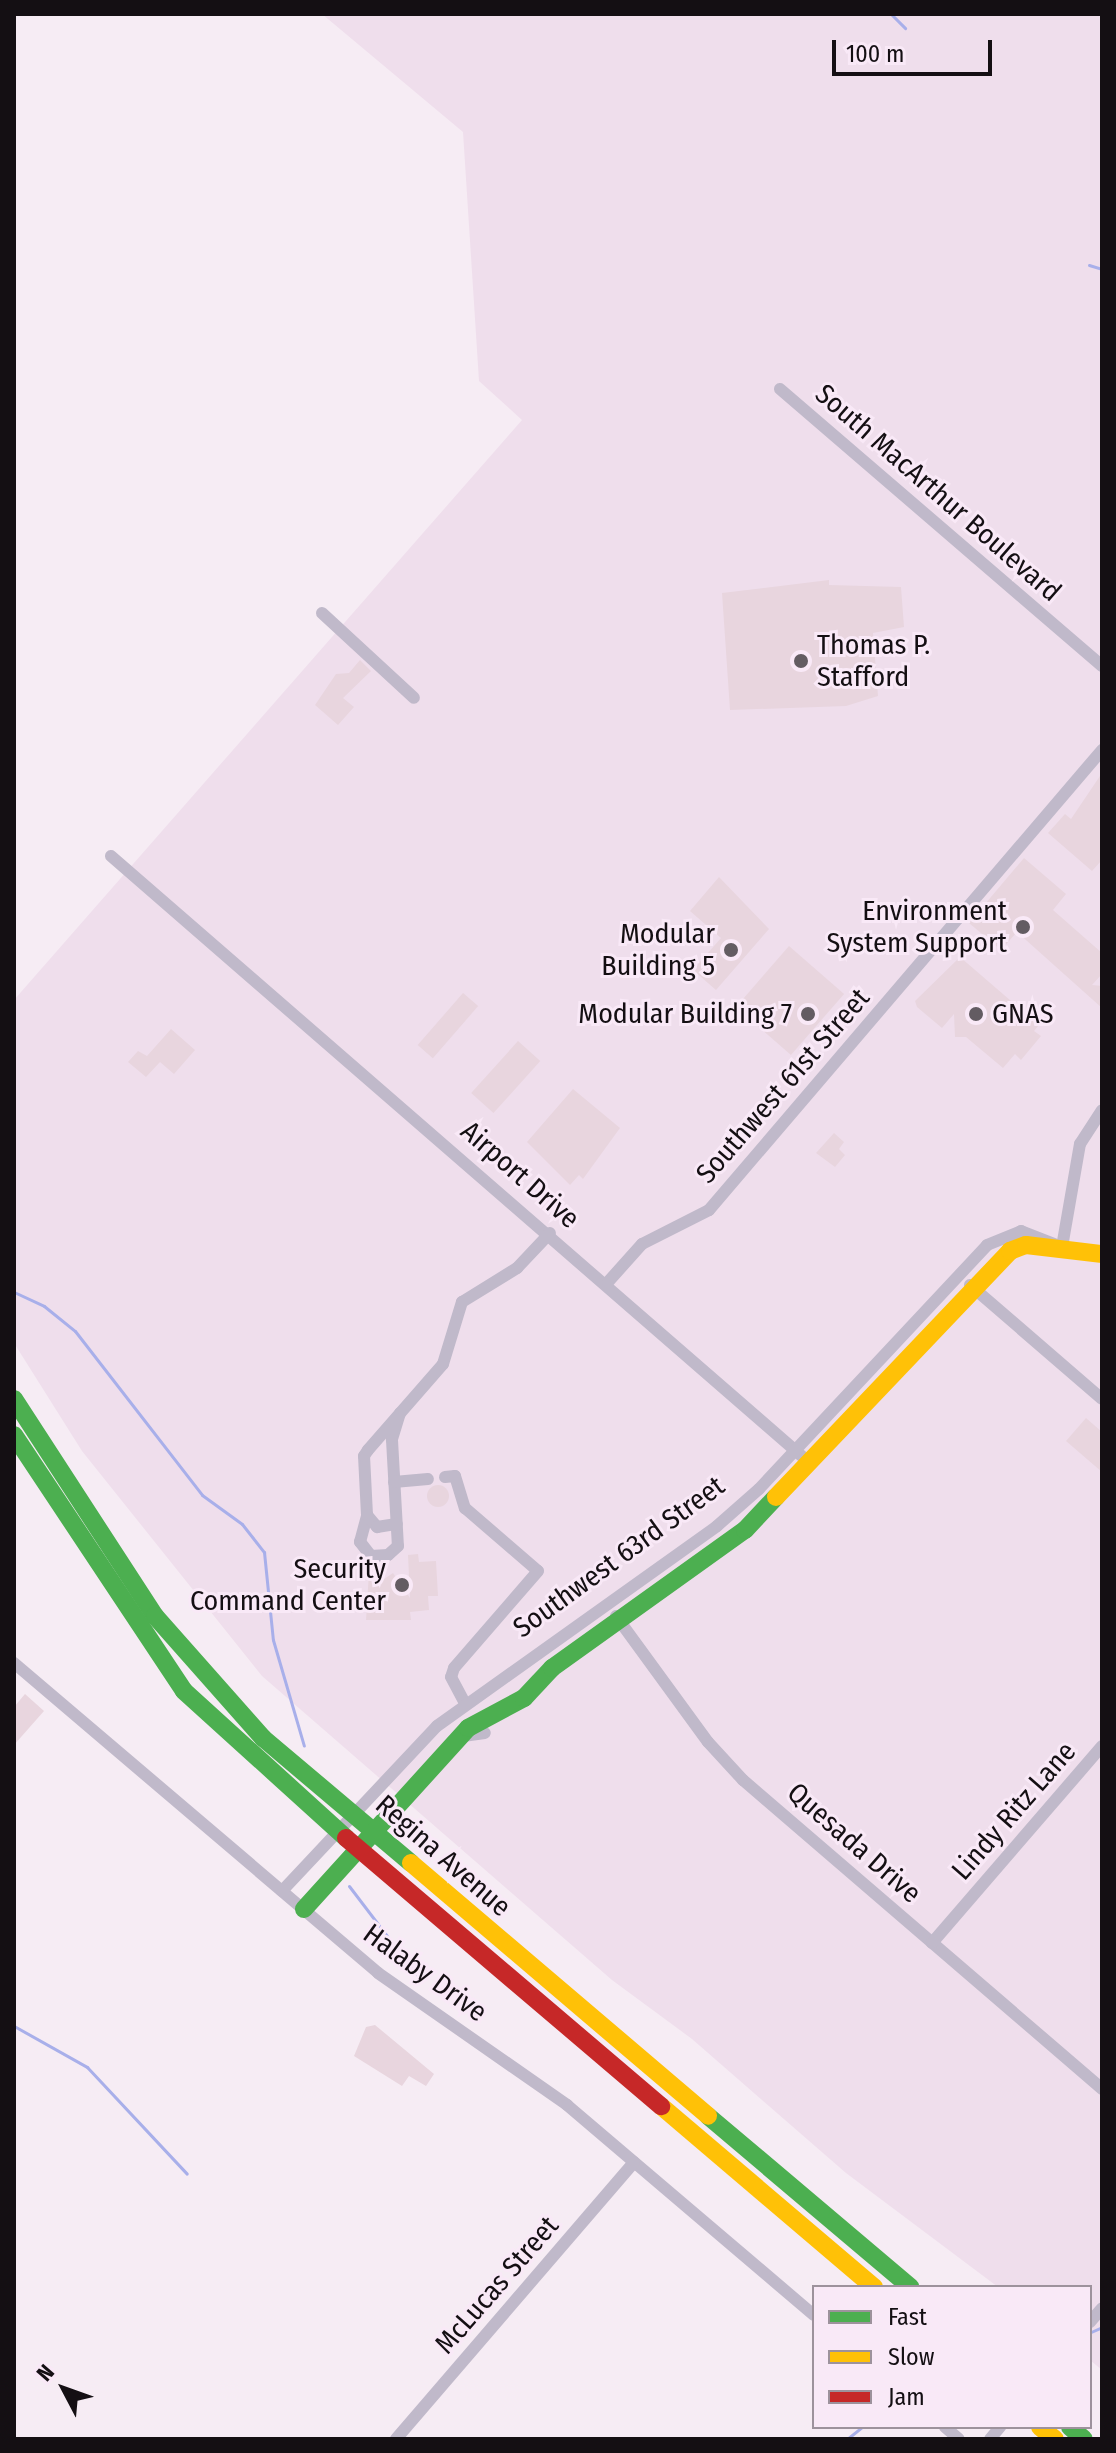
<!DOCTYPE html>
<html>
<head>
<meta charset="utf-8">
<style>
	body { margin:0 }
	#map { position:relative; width:1116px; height:2453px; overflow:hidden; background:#f6ecf4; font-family:"Fira Sans Condensed",sans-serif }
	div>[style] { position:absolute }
	.built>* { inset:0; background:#efdeec }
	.stream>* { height:3px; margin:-1.5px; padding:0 1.5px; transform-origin:1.5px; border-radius:1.5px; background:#a8afea }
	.building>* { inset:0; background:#e8d5de; transform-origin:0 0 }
	.round { border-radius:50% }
	.street>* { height:12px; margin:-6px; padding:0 6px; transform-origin:6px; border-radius:6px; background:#c0b9ca }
	.fast>* { height:18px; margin:-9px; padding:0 9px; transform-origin:9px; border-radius:9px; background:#4caf50 }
	.slow>* { height:18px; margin:-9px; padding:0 9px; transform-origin:9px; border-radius:9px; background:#ffc107 }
	.jam>* { height:18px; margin:-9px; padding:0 9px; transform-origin:9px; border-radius:9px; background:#c62828 }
	.dots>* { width:22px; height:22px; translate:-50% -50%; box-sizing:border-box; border:4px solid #f9e9f7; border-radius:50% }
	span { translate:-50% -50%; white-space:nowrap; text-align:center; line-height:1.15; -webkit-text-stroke:6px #f9e9f7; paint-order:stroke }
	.street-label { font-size:28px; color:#140f13 }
	.poi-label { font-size:28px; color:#140f13 }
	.left { translate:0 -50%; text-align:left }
	.right { translate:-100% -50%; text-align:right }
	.frame { position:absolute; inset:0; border:16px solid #140f13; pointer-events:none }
	.legend { position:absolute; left:812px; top:2285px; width:280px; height:144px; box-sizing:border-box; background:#f9e9f7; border:2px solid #9d929c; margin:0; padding:10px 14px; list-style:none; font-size:24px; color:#140f13 }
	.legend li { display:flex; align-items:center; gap:16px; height:40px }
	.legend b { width:40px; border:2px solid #9d929c }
	.north { position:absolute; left:24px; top:2349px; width:80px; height:80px; -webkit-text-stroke:6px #f9e9f7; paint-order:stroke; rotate:311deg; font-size:22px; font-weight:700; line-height:32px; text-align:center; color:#140f13 }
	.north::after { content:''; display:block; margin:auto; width:28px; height:36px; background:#140f13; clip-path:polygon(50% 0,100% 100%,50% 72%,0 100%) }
	.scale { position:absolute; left:832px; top:40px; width:160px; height:36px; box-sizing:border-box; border:4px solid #140f13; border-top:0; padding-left:10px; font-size:24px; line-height:28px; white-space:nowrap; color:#140f13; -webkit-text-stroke:6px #f9e9f7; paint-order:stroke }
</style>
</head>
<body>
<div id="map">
	<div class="built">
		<i style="clip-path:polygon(322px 14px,1102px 14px,1102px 2370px,1090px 2360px,1090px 2287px,998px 2287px,846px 2173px,692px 2039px,612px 1980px,262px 1676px,82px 1451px,14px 1343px,14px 1000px,522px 420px,479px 381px,463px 132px)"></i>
	</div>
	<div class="stream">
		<i style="left:891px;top:14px;width:20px;rotate:45deg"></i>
		<i style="left:1089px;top:265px;width:14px;rotate:17deg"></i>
		<i style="left:14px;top:1292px;width:33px;rotate:25deg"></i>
		<i style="left:44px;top:1306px;width:40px;rotate:39deg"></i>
		<i style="left:75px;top:1331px;width:207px;rotate:52.2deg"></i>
		<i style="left:202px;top:1495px;width:49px;rotate:35.9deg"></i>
		<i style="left:242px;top:1524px;width:36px;rotate:52deg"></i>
		<i style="left:264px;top:1552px;width:88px;rotate:84.2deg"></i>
		<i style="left:273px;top:1640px;width:110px;rotate:73.7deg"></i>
		<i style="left:349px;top:1886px;width:111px;rotate:52.7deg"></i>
		<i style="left:14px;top:2026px;width:84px;rotate:29.3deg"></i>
		<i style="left:87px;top:2067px;width:146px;rotate:46.9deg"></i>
		<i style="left:1091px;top:2332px;width:12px;rotate:-24deg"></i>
		<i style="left:847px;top:2439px;width:19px;rotate:-39deg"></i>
	</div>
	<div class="building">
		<i style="clip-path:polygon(829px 580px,829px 585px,901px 587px,904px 627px,873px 633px,878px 696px,846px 706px,730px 710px,722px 593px)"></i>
		<i style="clip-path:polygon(360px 660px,371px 671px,343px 698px,354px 707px,338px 725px,315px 705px,336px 674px,349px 673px)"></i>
		<i style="clip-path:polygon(1102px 773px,1102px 860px,1092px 871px,1048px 833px,1065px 814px,1071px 819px)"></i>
		<i style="clip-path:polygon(1024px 858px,1066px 894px,1053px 910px,1102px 953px,1102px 974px,1092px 985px,1102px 986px,1102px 1008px,1017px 932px,1001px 950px,969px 923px)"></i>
		<i style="clip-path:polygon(719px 877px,769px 929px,716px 990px,693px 970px,721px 938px,690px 911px)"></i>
		<i style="left:789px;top:946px;width:73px;height:81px;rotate:41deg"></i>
		<i style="clip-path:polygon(960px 957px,1039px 1025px,1034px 1031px,1041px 1036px,1021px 1060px,1015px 1054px,1003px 1068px,966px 1037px,955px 1037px,954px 1014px,942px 1028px,917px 1007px,915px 1001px)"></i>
		<i style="left:463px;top:993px;width:20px;height:69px;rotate:41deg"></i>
		<i style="clip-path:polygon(171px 1029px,195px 1050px,174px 1074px,160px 1062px,146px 1077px,128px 1062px,138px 1051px,147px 1056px)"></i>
		<i style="left:518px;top:1041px;width:30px;height:70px;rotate:42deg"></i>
		<i style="clip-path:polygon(573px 1089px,620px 1128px,583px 1179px,579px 1175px,570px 1185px,527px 1142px)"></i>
		<i style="clip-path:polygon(834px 1133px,844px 1142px,839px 1149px,845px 1155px,835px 1167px,816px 1153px)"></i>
		<i style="clip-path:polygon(1086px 1418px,1102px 1432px,1102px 1472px,1066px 1441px)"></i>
		<i class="round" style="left:427px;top:1485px;width:22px;height:22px"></i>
		<i style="clip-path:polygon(418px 1554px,419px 1562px,436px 1561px,438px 1596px,428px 1596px,429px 1610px,410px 1612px,411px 1620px,366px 1620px,369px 1572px,381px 1572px,381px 1581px,393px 1573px,410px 1598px,408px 1555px)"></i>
		<i style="clip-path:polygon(25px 1694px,44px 1711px,14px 1745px,14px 1707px)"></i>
		<i style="clip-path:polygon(375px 2025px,434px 2074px,426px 2086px,409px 2076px,402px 2086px,354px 2056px,366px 2027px)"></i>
	</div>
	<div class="street">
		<i style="left:780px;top:389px;width:425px;rotate:40.7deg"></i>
		<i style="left:322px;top:613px;width:125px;rotate:42.7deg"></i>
		<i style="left:111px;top:856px;width:927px;rotate:40.98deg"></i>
		<i style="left:608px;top:1282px;width:51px;rotate:-48.2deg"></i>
		<i style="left:642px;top:1244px;width:75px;rotate:-26.9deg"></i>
		<i style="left:709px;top:1210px;width:605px;rotate:-49.49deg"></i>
		<i style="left:970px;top:1285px;width:174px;rotate:40.8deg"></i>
		<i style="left:400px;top:1413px;width:28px;rotate:107deg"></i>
		<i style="left:392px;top:1440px;width:106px;rotate:86.8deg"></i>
		<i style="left:398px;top:1546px;width:13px;rotate:138deg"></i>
		<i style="left:388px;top:1555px;width:17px;rotate:177deg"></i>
		<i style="left:371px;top:1556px;width:18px;rotate:-128deg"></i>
		<i style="left:360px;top:1542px;width:28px;rotate:-75deg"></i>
		<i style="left:367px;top:1515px;width:59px;rotate:-92.9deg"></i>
		<i style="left:364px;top:1456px;width:7px;rotate:-56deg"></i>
		<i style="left:368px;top:1450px;width:114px;rotate:-48.9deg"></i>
		<i style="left:443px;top:1364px;width:65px;rotate:-73deg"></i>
		<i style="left:462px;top:1302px;width:65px;rotate:-31.7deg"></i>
		<i style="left:517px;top:1268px;width:48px;rotate:-46.7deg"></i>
		<i style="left:445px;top:1477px;width:10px;rotate:-6deg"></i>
		<i style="left:455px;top:1476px;width:34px;rotate:73deg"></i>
		<i style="left:465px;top:1508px;width:96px;rotate:40.8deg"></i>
		<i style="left:538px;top:1571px;width:128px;rotate:130.9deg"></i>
		<i style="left:454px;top:1668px;width:9px;rotate:108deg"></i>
		<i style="left:451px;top:1677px;width:30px;rotate:62deg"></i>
		<i style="left:394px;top:1482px;width:34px;rotate:-5deg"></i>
		<i style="left:367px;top:1515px;width:16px;rotate:50deg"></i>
		<i style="left:377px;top:1527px;width:20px;rotate:-9deg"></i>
		<i style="left:616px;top:1616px;width:156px;rotate:53.9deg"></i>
		<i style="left:708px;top:1742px;width:52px;rotate:47.4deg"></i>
		<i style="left:743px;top:1780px;width:474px;rotate:40.7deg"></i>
		<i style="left:14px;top:1663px;width:478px;rotate:40.4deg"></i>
		<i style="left:378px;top:1973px;width:231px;rotate:34.9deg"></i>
		<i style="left:567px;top:2105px;width:324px;rotate:40.4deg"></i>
		<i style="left:463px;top:1736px;width:22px;rotate:-8deg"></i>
		<i style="left:282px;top:1891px;width:226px;rotate:-46.8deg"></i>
		<i style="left:437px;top:1726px;width:344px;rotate:-35.5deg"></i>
		<i style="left:717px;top:1526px;width:56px;rotate:-41.4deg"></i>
		<i style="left:759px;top:1489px;width:334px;rotate:-46.9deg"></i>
		<i style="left:987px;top:1245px;width:37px;rotate:-22deg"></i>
		<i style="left:1021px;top:1231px;width:44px;rotate:21.3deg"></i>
		<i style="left:1062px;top:1247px;width:105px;rotate:-80.1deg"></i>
		<i style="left:1080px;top:1144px;width:40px;rotate:-57.1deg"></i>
		<i style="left:932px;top:1943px;width:260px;rotate:-49.2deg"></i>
		<i style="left:1090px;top:2322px;width:18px;rotate:-49deg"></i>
		<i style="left:945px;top:2427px;width:18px;rotate:41deg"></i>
		<i style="left:396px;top:2439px;width:365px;rotate:-49.3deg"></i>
		<i style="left:990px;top:2439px;width:16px;rotate:-50deg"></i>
	</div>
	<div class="fast">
		<i style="left:14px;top:1399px;width:259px;rotate:57deg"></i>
		<i style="left:155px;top:1616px;width:163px;rotate:48.5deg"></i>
		<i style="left:263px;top:1738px;width:194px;rotate:40.2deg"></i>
		<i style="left:14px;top:1435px;width:307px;rotate:56.4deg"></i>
		<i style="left:184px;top:1691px;width:219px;rotate:42.2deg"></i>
		<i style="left:304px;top:1909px;width:244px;rotate:-47.8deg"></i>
		<i style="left:468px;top:1728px;width:64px;rotate:-28.2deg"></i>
		<i style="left:524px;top:1698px;width:41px;rotate:-47deg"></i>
		<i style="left:552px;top:1668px;width:237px;rotate:-35.6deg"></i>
		<i style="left:745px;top:1530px;width:45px;rotate:-46.8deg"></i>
		<i style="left:708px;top:2116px;width:265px;rotate:40.2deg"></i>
		<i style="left:1070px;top:2427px;width:18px;rotate:41deg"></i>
	</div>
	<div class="slow">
		<i style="left:776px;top:1497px;width:340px;rotate:-46.4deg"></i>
		<i style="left:1010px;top:1251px;width:17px;rotate:-21deg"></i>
		<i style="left:1026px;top:1245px;width:77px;rotate:6.8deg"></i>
		<i style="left:411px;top:1863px;width:390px;rotate:40.4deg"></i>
		<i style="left:661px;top:2106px;width:280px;rotate:40.4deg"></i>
		<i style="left:1040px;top:2427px;width:19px;rotate:39deg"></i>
	</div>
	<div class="jam">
		<i style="left:346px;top:1838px;width:414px;rotate:40.4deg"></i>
	</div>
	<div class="dots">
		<i style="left:801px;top:661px;background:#635c62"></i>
		<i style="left:1023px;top:927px;background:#635c62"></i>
		<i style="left:731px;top:950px;background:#635c62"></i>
		<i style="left:808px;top:1014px;background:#635c62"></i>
		<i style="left:976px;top:1014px;background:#635c62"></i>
		<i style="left:402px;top:1585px;background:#635c62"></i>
	</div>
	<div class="street-label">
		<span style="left:938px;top:493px;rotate:41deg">South MacArthur Boulevard</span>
		<span style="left:783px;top:1086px;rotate:-49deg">Southwest 61st Street</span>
		<span style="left:520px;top:1175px;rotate:41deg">Airport Drive</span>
		<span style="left:619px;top:1557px;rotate:-36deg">Southwest 63rd Street</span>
		<span style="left:1014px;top:1811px;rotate:-49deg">Lindy Ritz Lane</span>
		<span style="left:854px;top:1843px;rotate:41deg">Quesada Drive</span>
		<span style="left:443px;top:1856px;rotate:41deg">Regina Avenue</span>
		<span style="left:425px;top:1973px;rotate:36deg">Halaby Drive</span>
		<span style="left:497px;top:2285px;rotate:-49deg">McLucas Street</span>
	</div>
	<div class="poi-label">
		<span class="left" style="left:817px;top:661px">Thomas P.<br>Stafford</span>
		<span class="right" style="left:1007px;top:927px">Environment<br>System Support</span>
		<span class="right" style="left:715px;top:950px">Modular<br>Building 5</span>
		<span class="right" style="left:792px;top:1014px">Modular Building 7</span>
		<span class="left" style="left:992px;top:1014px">GNAS</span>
		<span class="right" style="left:386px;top:1585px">Security<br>Command Center</span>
	</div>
	<div class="frame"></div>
	<ul class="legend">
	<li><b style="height:10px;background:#4caf50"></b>Fast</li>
	<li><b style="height:10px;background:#ffc107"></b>Slow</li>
	<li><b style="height:10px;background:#c62828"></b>Jam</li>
	</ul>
	<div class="north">N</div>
	<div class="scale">100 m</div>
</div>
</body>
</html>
